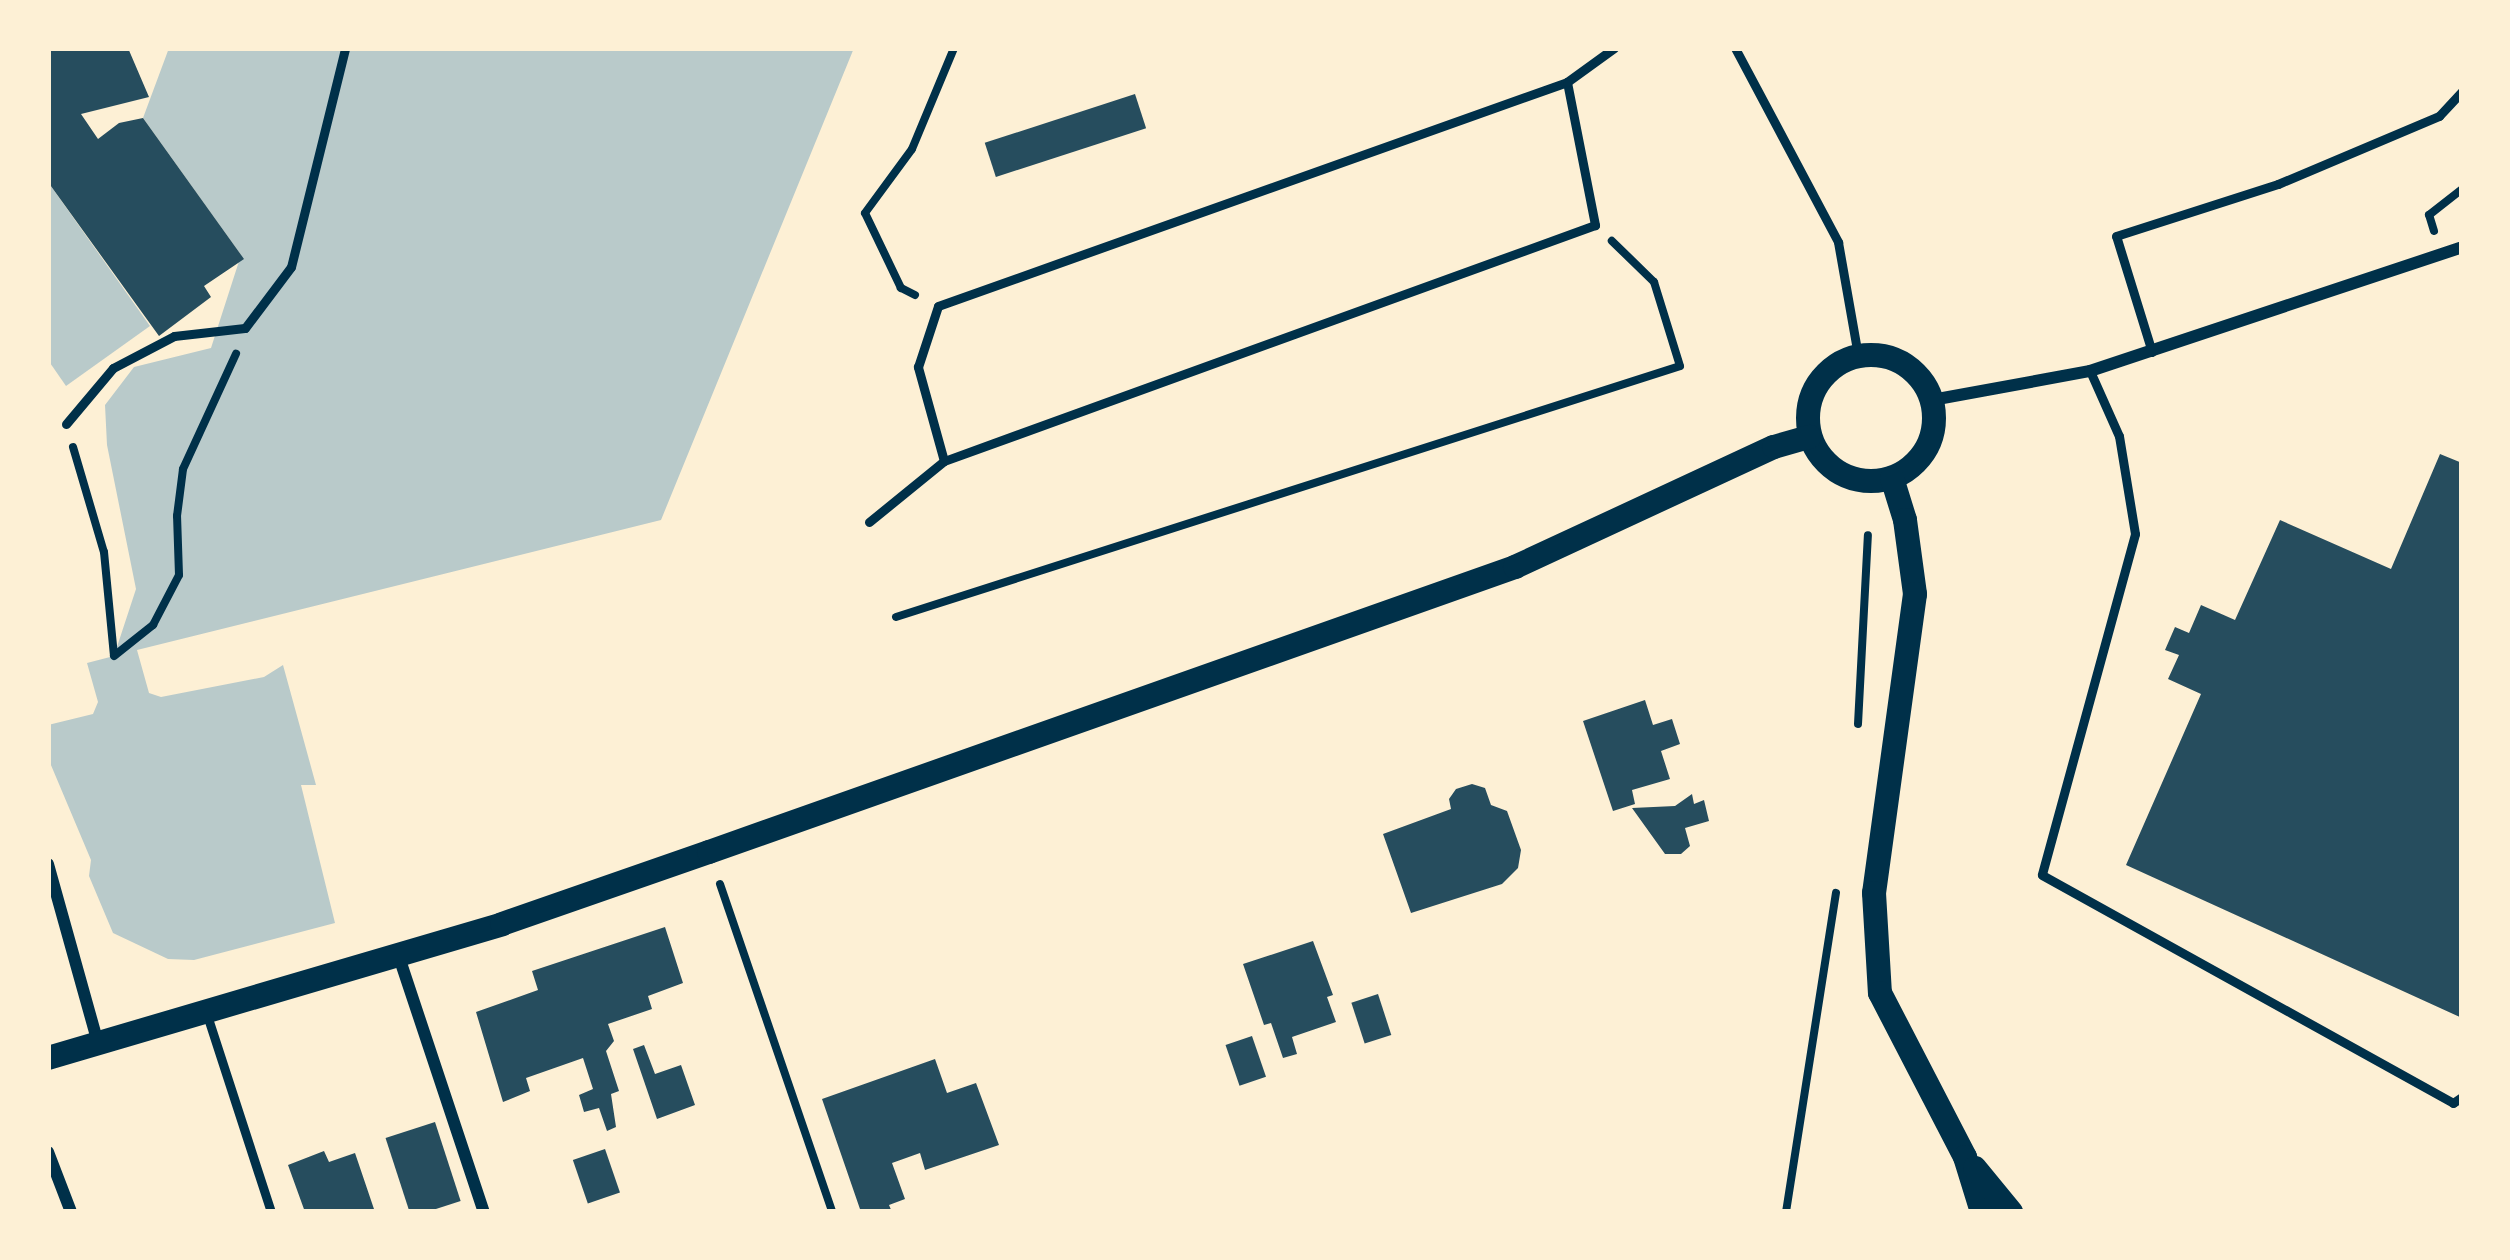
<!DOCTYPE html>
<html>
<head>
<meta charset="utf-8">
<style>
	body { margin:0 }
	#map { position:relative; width:2510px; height:1260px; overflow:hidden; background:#fdf0d5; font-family:Montserrat,sans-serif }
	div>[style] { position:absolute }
	.green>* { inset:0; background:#b9caca }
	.building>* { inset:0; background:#264d5e; transform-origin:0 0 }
	.path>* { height:8px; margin:-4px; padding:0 4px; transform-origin:4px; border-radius:4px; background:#003049 }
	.service>* { height:9px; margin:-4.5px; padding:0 4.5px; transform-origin:4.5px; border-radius:4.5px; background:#003049 }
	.minor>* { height:12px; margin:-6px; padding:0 6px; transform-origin:6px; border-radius:6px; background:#003049 }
	.secondary>* { height:24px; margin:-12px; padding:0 12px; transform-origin:12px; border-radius:12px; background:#003049 }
	.secondary>.ring { margin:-12px; padding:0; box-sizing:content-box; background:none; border:24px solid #003049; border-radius:50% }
	span { translate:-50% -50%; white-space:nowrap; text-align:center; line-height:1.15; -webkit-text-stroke:12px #fdf0d5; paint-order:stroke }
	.frame { position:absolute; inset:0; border:51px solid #fdf0d5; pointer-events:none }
</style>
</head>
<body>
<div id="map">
	<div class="green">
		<i style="clip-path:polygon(169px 48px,854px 48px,661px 520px,137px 650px,149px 693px,161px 697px,264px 677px,283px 665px,316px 785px,301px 785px,335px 923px,194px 960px,168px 959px,113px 933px,89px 876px,91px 860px,48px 758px,48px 725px,93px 714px,98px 702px,87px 663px,114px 656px,136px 589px,107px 445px,105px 405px,134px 367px,211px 348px,241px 255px,143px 118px)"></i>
		<i style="clip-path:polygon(48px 182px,150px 326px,66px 386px,48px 360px)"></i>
	</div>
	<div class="building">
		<i style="clip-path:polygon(48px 48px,128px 48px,149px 97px,81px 114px,98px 139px,119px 123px,143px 118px,244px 259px,204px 286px,211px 297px,159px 336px,48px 182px)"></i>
		<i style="left:1135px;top:94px;width:36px;height:158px;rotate:72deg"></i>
		<i style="clip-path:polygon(2440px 454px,2462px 463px,2462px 1018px,2126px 865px,2201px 694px,2168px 679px,2179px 655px,2165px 650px,2175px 627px,2189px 633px,2201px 605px,2235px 620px,2280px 520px,2391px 569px)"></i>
		<i style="clip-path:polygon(1645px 700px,1653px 725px,1672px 719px,1680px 744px,1661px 751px,1670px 779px,1632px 790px,1635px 804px,1613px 811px,1583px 721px)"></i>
		<i style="clip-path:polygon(1472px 784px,1485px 788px,1491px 805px,1507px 811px,1521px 850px,1518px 868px,1502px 884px,1411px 913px,1383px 834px,1451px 809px,1449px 799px,1456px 789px)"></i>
		<i style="clip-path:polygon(1692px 794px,1694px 804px,1704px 800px,1709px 821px,1685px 828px,1690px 846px,1681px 854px,1665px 854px,1632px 808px,1675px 806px)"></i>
		<i style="clip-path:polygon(665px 927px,683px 983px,648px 996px,652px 1009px,608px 1024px,614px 1041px,606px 1051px,619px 1091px,611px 1094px,616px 1127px,607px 1131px,599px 1108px,584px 1112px,579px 1095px,593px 1089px,583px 1058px,526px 1078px,530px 1091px,503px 1102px,476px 1012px,538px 990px,532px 971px)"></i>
		<i style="clip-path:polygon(1313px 941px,1333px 995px,1327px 997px,1336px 1022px,1292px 1037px,1297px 1054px,1283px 1058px,1271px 1023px,1264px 1025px,1243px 964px)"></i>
		<i style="left:1378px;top:994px;width:43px;height:28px;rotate:72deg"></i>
		<i style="left:1252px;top:1036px;width:43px;height:28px;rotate:71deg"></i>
		<i style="clip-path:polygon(644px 1045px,655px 1074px,681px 1065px,695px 1105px,657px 1119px,633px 1049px)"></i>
		<i style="clip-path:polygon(935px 1059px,947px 1093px,976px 1083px,999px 1145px,925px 1170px,920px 1153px,892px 1163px,905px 1199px,889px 1205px,892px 1212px,861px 1212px,822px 1099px)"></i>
		<i style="left:435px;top:1122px;width:83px;height:52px;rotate:72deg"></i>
		<i style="left:605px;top:1149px;width:46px;height:34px;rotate:71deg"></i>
		<i style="clip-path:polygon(324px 1151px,329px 1162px,355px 1153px,375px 1212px,305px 1212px,288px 1165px)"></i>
	</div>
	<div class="path">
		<i style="left:2434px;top:231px;width:17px;rotate:-107deg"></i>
		<i style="left:2429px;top:215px;width:42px;rotate:-38.2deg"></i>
		<i style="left:915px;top:295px;width:16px;rotate:-153deg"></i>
		<i style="left:901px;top:288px;width:83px;rotate:-115.6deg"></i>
		<i style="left:865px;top:213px;width:79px;rotate:-53.7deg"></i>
		<i style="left:912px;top:149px;width:109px;rotate:-67.4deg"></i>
		<i style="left:73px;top:447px;width:109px;rotate:73.6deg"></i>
		<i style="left:104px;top:552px;width:103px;rotate:84.5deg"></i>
		<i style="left:896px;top:617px;width:823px;rotate:-17.75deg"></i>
		<i style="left:1680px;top:366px;width:88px;rotate:-107.2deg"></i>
		<i style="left:1654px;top:282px;width:59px;rotate:-135.7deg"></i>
		<i style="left:114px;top:656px;width:50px;rotate:-38.5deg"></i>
		<i style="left:153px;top:625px;width:56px;rotate:-62.5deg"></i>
		<i style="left:179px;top:575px;width:59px;rotate:-91.9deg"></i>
		<i style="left:177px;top:516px;width:47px;rotate:-82.7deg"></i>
		<i style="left:183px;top:469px;width:127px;rotate:-65.3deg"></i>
		<i style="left:1858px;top:724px;width:189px;rotate:-87deg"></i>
		<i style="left:720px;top:884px;width:347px;rotate:71.1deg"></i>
		<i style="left:1786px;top:1212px;width:323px;rotate:-81.1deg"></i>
	</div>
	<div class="service">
		<i style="left:1735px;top:48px;width:220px;rotate:62deg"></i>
		<i style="left:1838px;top:242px;width:115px;rotate:80deg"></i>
		<i style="left:1567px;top:82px;width:146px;rotate:78.9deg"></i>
		<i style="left:1595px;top:225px;width:692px;rotate:160.07deg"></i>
		<i style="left:944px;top:461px;width:98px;rotate:-105.5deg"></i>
		<i style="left:918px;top:367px;width:64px;rotate:-71.8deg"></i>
		<i style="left:938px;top:306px;width:668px;rotate:-19.6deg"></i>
		<i style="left:1567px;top:82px;width:58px;rotate:-35.9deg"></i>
		<i style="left:2152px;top:352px;width:121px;rotate:-107.2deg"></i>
		<i style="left:2116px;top:236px;width:170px;rotate:-17.8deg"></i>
		<i style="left:2278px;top:184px;width:175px;rotate:-22.9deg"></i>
		<i style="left:2439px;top:116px;width:34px;rotate:-47deg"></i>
		<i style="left:2090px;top:371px;width:71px;rotate:66deg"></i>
		<i style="left:2119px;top:436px;width:99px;rotate:80.7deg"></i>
		<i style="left:2135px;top:534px;width:353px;rotate:105.3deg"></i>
		<i style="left:2042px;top:875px;width:470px;rotate:29deg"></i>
		<i style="left:2453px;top:1103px;width:11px;rotate:-34deg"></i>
		<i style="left:66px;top:424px;width:73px;rotate:-50deg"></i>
		<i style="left:113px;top:368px;width:69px;rotate:-27.7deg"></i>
		<i style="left:174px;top:336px;width:71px;rotate:-6.4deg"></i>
		<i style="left:245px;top:328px;width:76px;rotate:-53deg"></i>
		<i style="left:291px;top:267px;width:226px;rotate:-76.1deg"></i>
		<i style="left:869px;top:522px;width:97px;rotate:-39.1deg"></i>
		<i style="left:206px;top:1012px;width:210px;rotate:72deg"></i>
	</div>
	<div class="minor">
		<i style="left:1932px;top:400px;width:161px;rotate:-10.4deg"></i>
		<i style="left:2090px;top:371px;width:392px;rotate:-18.4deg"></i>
		<i style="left:48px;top:864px;width:186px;rotate:74.4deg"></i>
		<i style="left:398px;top:954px;width:272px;rotate:71.6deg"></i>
		<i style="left:48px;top:1152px;width:64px;rotate:69deg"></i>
	</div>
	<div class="secondary">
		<i class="ring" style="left:1808px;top:355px;width:102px;height:102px"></i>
		<i style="left:1892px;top:478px;width:44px;rotate:72.8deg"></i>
		<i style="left:1905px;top:520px;width:75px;rotate:82.3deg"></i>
		<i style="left:1915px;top:594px;width:302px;rotate:97.8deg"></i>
		<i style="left:1874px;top:893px;width:100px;rotate:86.6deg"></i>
		<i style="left:1880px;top:993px;width:185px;rotate:62.6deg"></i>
		<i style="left:1965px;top:1157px;width:58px;rotate:72.8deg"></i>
		<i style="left:48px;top:1058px;width:473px;rotate:-16.4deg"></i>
		<i style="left:502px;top:924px;width:219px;rotate:-19.2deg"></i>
		<i style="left:709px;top:852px;width:855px;rotate:-19.47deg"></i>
		<i style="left:1515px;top:567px;width:285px;rotate:-24.9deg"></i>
		<i style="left:1774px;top:447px;width:37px;rotate:-16deg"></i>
		<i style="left:1975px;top:1168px;width:57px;rotate:50.7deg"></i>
	</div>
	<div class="frame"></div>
</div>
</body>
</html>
